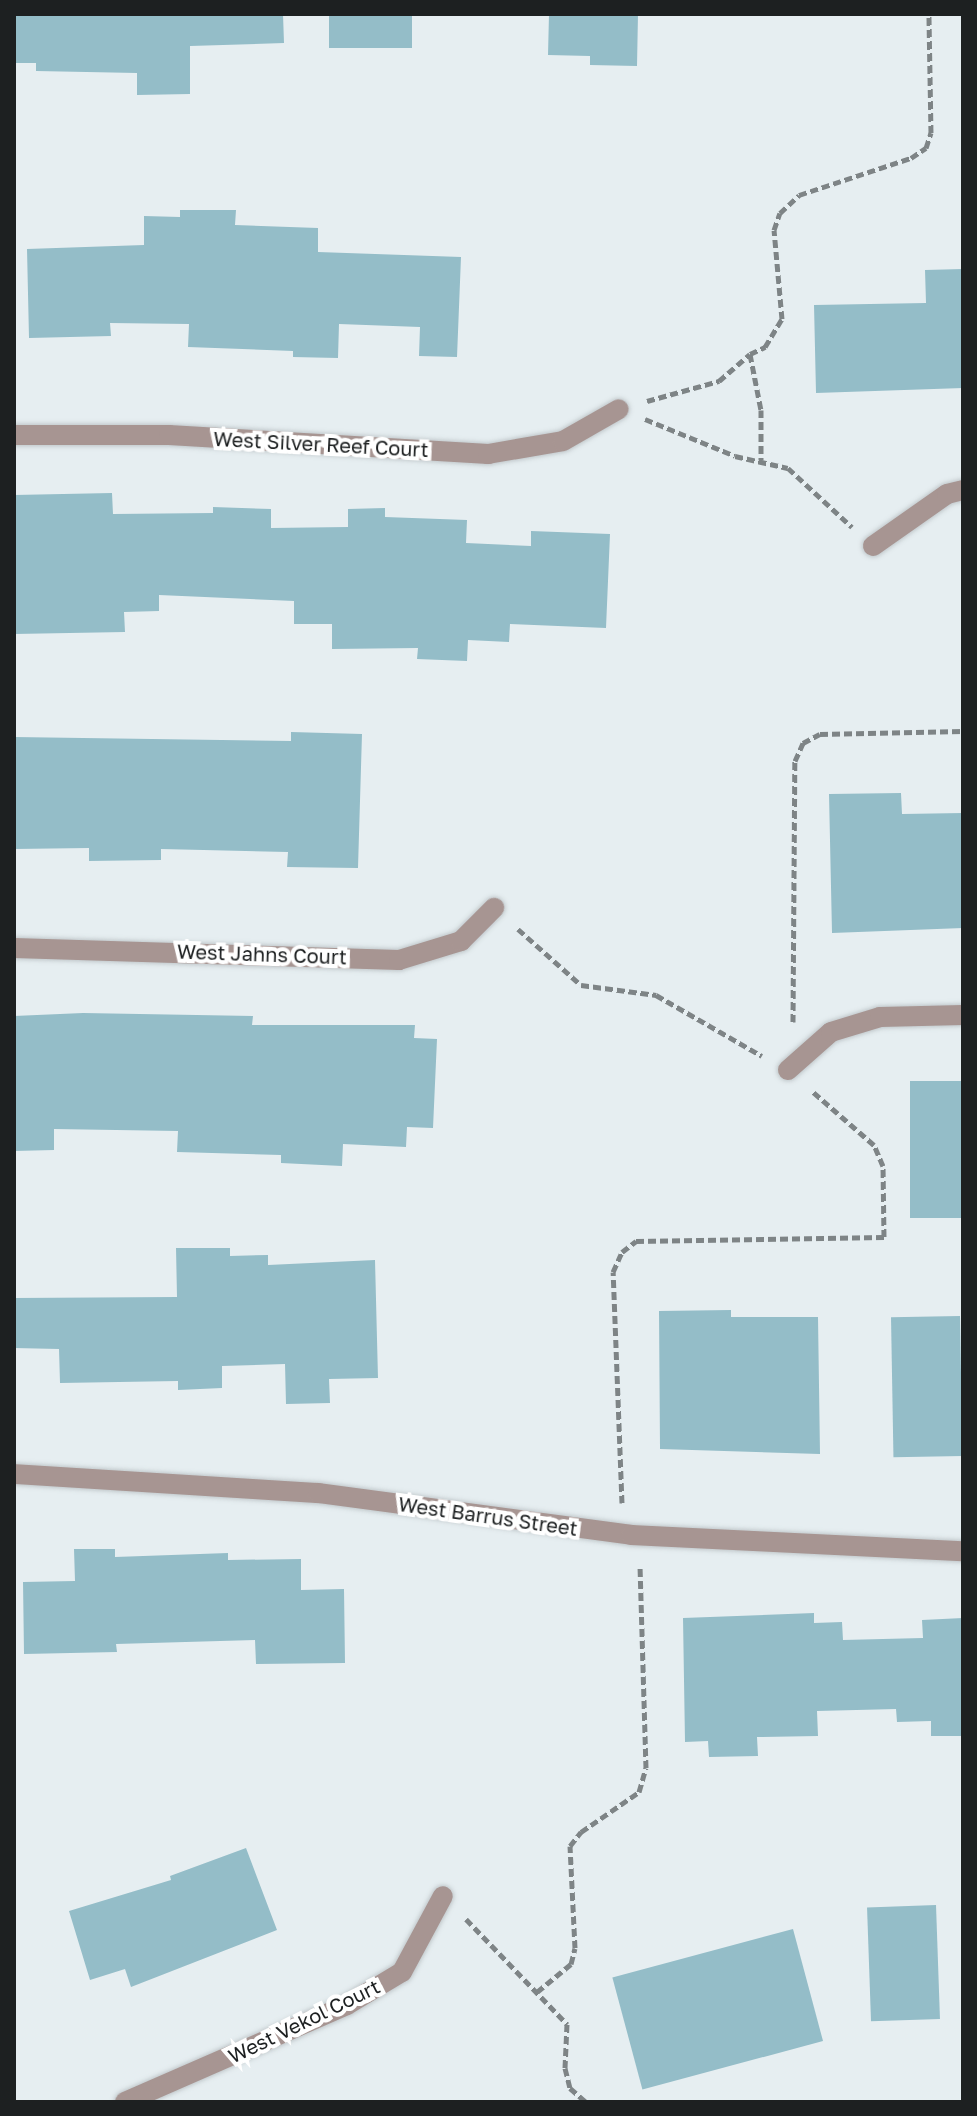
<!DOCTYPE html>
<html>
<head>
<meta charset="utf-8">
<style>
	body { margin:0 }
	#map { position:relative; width:977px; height:2116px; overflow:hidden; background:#e6eef1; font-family:"Golos Text",sans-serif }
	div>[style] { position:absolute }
	.building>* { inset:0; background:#94bdc8; transform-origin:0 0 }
	.path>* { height:5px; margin-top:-2.5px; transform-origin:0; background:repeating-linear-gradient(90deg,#7e8486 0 8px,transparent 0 12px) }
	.roads { filter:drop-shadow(0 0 2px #c2c9cc) drop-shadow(0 0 2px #c2c9cc) }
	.minor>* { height:20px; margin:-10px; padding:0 10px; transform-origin:10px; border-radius:10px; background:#a79592 }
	span { translate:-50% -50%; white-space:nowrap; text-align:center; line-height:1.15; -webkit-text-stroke:8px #fff; paint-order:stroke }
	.street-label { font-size:20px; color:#1d2021 }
	.frame { position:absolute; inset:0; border:16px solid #1d2021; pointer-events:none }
</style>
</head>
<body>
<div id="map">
	<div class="building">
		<i style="clip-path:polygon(14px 14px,283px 14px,284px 43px,190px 46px,190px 94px,137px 95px,137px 73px,36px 71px,36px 63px,14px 63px)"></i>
		<i style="left:329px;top:14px;width:83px;height:34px"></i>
		<i style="clip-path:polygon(549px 14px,638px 14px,637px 66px,590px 65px,590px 56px,548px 55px)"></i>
		<i style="clip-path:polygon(180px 210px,236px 210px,235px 225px,318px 228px,318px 252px,461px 257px,457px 357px,419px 356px,420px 327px,339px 324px,338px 358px,293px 357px,293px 351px,188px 347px,189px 324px,110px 323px,111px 336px,29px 338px,27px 249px,144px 245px,144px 216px,180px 217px)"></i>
		<i style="clip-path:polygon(963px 269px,963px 388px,816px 393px,814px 305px,926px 303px,925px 270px)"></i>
		<i style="clip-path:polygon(112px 493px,113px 514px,213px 513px,213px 507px,271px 509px,271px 528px,348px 527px,348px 509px,385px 508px,385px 517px,467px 520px,466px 543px,531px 546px,531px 531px,610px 534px,606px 628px,510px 624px,509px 642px,468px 640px,467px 661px,417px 659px,418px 648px,332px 649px,332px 624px,294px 624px,294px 601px,159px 595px,159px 611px,124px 612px,125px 632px,14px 634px,14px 495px)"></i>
		<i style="clip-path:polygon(291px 732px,362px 734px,358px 868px,287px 867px,288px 852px,161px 849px,161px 860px,89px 861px,89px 848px,14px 849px,14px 737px,291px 741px)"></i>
		<i style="clip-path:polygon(901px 793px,902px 814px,963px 813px,963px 928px,832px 933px,829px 794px)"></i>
		<i style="clip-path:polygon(83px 1013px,253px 1016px,252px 1025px,415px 1025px,414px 1038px,437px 1039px,433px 1128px,407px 1127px,406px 1147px,343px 1144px,342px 1166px,281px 1163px,281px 1155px,177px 1152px,178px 1131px,54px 1129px,54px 1150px,14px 1151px,14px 1016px)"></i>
		<i style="left:963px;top:1081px;width:137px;height:53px;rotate:90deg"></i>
		<i style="clip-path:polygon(176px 1248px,230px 1248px,230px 1256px,268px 1255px,268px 1265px,375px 1260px,378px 1378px,329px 1379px,330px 1403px,286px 1404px,285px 1364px,222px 1366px,222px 1388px,178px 1390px,178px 1381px,60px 1383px,59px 1349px,14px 1348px,14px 1298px,177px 1297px)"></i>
		<i style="clip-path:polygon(731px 1310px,731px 1317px,818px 1317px,820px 1454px,660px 1449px,659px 1311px)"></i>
		<i style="left:960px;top:1316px;width:140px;height:69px;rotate:89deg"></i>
		<i style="clip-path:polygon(74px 1549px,115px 1549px,115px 1557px,228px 1553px,228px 1560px,301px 1559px,301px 1590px,344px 1589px,345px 1663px,256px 1664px,255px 1640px,116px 1644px,117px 1652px,24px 1654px,23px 1582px,75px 1581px)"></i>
		<i style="clip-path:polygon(814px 1613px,814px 1623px,842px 1622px,843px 1640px,923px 1638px,922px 1620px,963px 1618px,963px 1736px,931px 1736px,931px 1721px,897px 1722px,896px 1709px,817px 1711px,818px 1736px,757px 1737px,758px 1756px,709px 1757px,708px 1741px,685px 1742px,683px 1618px)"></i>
		<i style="clip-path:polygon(246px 1848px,277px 1930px,131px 1987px,125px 1969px,90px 1980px,69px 1911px,171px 1880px,170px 1876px)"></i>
		<i style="left:936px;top:1905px;width:114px;height:69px;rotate:88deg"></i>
		<i style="left:793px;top:1929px;width:116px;height:187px;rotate:75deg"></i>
	</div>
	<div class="path">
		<i style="left:750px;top:354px;width:57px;rotate:78.9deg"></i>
		<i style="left:761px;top:410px;width:50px;rotate:90deg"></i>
		<i style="left:647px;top:401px;width:75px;rotate:-15.5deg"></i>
		<i style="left:719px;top:381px;width:41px;rotate:-41.1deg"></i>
		<i style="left:750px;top:354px;width:17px;rotate:-25deg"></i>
		<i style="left:765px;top:347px;width:33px;rotate:-59deg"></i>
		<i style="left:782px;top:319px;width:89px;rotate:-95.1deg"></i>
		<i style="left:774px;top:230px;width:18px;rotate:-71deg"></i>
		<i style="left:780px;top:213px;width:26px;rotate:-43deg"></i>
		<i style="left:799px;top:195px;width:118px;rotate:-18.3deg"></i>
		<i style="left:911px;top:158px;width:18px;rotate:-34deg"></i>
		<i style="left:926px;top:148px;width:16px;rotate:-72deg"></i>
		<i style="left:931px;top:133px;width:119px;rotate:-91deg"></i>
		<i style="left:645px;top:419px;width:97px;rotate:22.3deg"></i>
		<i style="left:735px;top:456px;width:54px;rotate:12.8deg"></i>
		<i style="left:788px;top:468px;width:87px;rotate:42.7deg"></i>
		<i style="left:518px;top:929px;width:84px;rotate:41.6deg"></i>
		<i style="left:581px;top:985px;width:76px;rotate:7.6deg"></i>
		<i style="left:656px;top:995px;width:122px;rotate:29.9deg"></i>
		<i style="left:793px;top:1022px;width:261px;rotate:-89.6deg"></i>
		<i style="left:795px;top:761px;width:20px;rotate:-66deg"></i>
		<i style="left:803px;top:743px;width:19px;rotate:-28deg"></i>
		<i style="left:820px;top:734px;width:143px;rotate:-1.2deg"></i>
		<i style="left:622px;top:1503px;width:231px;rotate:-92.2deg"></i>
		<i style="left:613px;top:1272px;width:22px;rotate:-66deg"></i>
		<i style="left:622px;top:1252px;width:18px;rotate:-38deg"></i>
		<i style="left:636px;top:1241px;width:248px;rotate:-0.9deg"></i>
		<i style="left:884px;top:1237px;width:71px;rotate:-90.8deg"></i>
		<i style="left:883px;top:1166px;width:23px;rotate:-113deg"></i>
		<i style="left:874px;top:1145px;width:82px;rotate:-138.9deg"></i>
		<i style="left:466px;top:1919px;width:146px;rotate:46.1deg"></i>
		<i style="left:567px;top:2024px;width:44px;rotate:92.6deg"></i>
		<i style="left:565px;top:2068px;width:21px;rotate:76deg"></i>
		<i style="left:570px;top:2088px;width:21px;rotate:41deg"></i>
		<i style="left:537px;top:1992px;width:44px;rotate:-39.5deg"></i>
		<i style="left:571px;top:1964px;width:16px;rotate:-76deg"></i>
		<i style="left:575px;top:1948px;width:102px;rotate:-92.8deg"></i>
		<i style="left:570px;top:1846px;width:18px;rotate:-52deg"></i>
		<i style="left:581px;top:1832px;width:70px;rotate:-34.6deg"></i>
		<i style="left:639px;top:1792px;width:25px;rotate:-74deg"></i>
		<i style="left:646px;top:1768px;width:202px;rotate:-91.7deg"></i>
	</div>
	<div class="roads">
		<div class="minor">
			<i style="left:14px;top:435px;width:155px"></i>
			<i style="left:169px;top:435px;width:320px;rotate:3.4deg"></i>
			<i style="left:488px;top:454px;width:76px;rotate:-9.8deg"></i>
			<i style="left:563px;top:441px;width:64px;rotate:-29.7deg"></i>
			<i style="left:873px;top:546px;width:90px;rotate:-35.1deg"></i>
			<i style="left:947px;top:494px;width:16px;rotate:-14deg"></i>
			<i style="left:14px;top:948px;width:385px;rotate:1.8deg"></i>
			<i style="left:399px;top:960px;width:65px;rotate:-17deg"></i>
			<i style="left:461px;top:941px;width:47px;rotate:-45deg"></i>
			<i style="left:788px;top:1070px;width:57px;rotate:-41.5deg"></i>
			<i style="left:831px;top:1032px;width:51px;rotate:-17deg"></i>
			<i style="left:880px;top:1017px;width:83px;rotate:-1.4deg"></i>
			<i style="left:14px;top:1474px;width:305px;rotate:3.6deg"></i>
			<i style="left:318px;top:1493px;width:316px;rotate:7.6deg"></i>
			<i style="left:631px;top:1535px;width:332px;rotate:2.8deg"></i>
			<i style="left:125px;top:2102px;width:242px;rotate:-23.6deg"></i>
			<i style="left:347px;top:2005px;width:64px;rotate:-31deg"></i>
			<i style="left:402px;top:1972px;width:86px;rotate:-61.7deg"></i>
		</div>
	</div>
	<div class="street-label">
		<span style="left:321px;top:444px;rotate:3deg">West Silver Reef Court</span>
		<span style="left:262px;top:954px;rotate:2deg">West Jahns Court</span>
		<span style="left:488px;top:1516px;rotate:8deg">West Barrus Street</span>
		<span style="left:304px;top:2021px;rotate:-26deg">West Vekol Court</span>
	</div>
	<div class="frame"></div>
</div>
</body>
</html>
